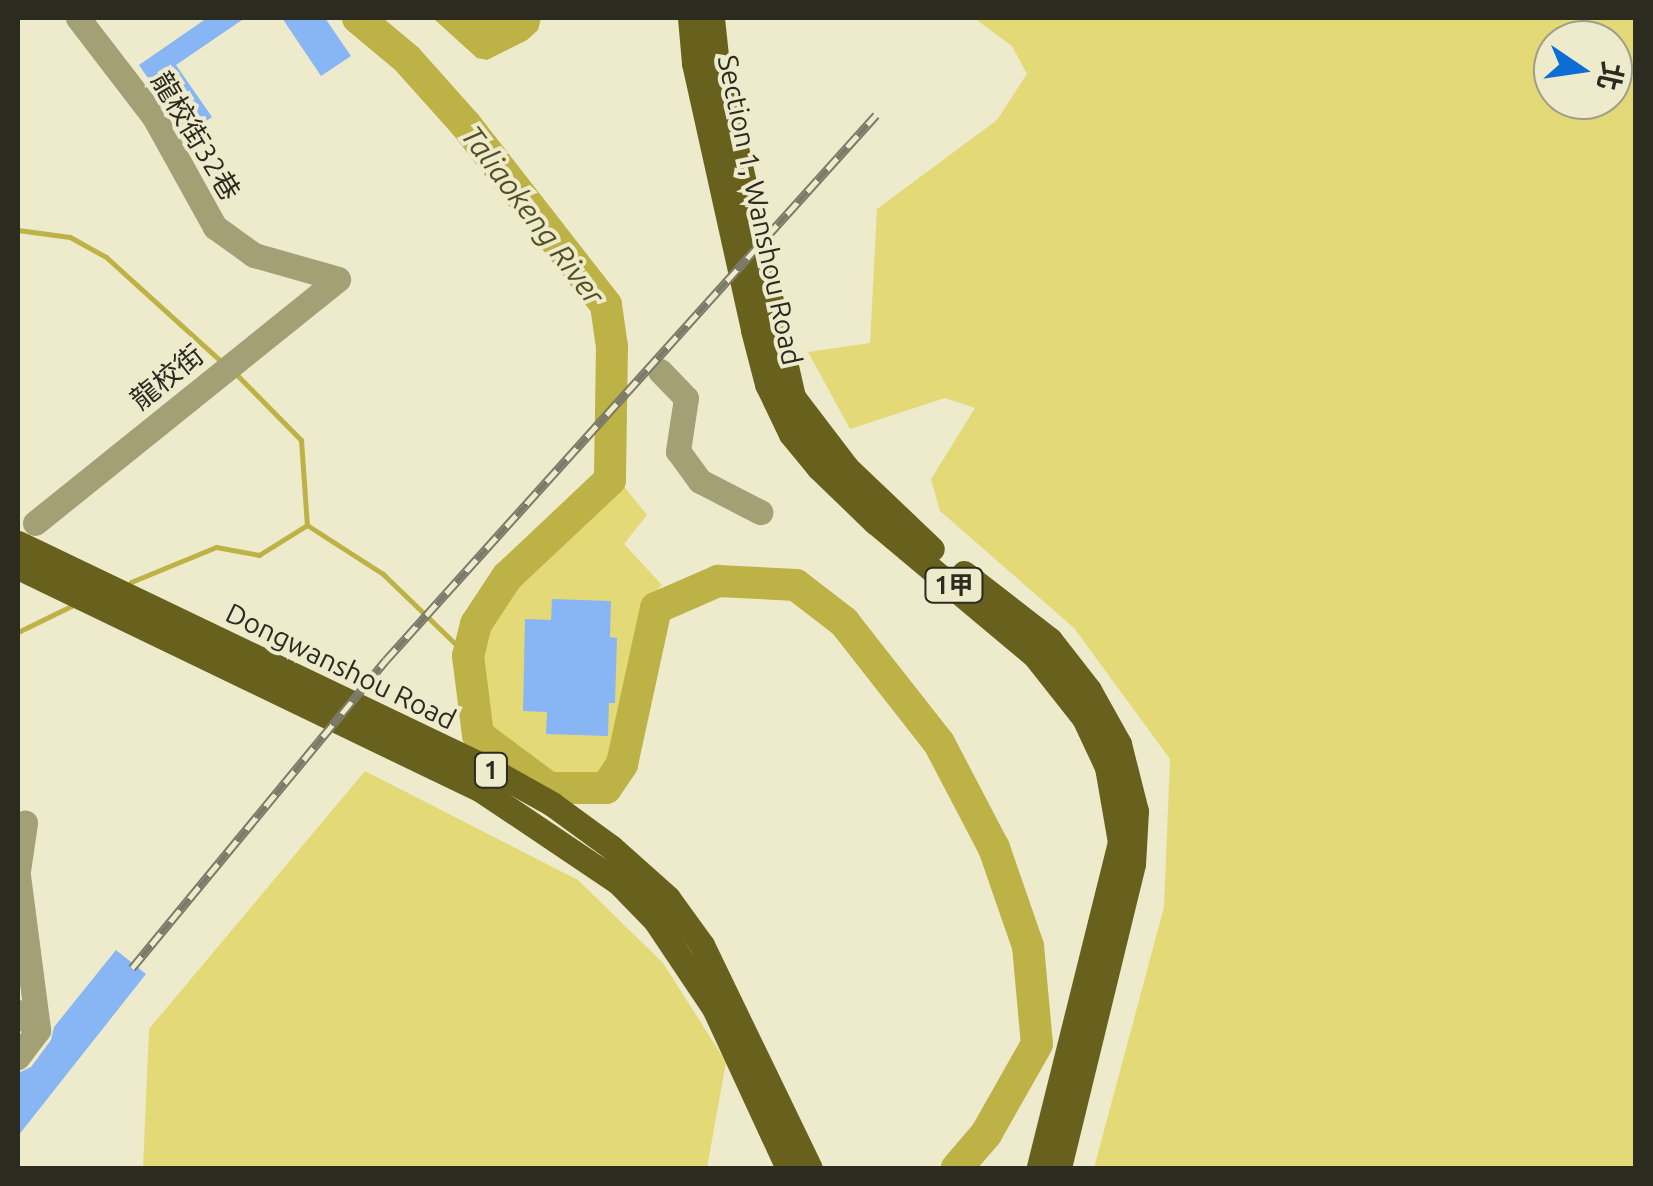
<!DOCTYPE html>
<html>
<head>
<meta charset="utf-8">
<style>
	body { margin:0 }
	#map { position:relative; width:1653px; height:1186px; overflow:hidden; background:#eeebcd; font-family:Ubuntu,"Noto Sans TC",sans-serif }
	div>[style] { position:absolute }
	.green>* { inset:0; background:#e3d977 }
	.water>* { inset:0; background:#bdb245 }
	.stream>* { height:5px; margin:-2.5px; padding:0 2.5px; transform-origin:2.5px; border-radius:2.5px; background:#bdb245 }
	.river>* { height:32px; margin:-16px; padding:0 16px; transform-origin:16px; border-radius:16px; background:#bdb245 }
	.building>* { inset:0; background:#88b6f5 }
	.minor>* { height:25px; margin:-12.5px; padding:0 12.5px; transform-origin:12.5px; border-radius:12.5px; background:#a3a076 }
	.major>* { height:25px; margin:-12.5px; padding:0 12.5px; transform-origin:12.5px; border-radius:12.5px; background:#68611d }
	.rail>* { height:9px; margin-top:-4.5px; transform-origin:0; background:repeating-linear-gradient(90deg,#eeebcd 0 15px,#7c7a68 0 30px); box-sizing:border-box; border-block:2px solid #7c7a68 }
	span { translate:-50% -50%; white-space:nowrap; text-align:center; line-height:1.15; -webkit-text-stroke:8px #eeebcd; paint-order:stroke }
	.shield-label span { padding:2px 8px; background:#eeebcd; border:2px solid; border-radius:8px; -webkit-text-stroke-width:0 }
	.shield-label { font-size:25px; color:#2c2b20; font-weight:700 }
	.street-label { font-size:28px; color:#2c2b20 }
	.water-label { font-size:30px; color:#555024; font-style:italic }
	.frame { position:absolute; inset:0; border:20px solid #2c2b20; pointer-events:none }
	.north { position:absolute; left:1533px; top:20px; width:100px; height:100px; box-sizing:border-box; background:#eeebcd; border:2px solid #a09e88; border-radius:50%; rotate:103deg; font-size:28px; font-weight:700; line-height:40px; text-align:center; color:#2c2b20 }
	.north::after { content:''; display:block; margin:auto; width:35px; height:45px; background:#0e6cd5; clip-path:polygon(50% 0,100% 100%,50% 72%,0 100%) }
</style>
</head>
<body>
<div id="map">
	<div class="green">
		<i style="clip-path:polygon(evenodd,974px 18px,1635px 18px,1635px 1168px,1094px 1168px,1164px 907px,1170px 759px,1074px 628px,940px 511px,931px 479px,975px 408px,945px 398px,850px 429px,808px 352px,870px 343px,877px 209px,997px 120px,1027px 74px,1012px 46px,974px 18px,1553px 40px,1613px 40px,1613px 100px,1553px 100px,1553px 40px)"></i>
		<i style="clip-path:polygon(619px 480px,647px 515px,624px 544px,662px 585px,647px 601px,614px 753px,599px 779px,554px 779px,488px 736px,478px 668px,481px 636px,510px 585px)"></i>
		<i style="clip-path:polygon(365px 771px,578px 880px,663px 963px,726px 1062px,707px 1168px,143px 1168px,149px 1029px)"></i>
	</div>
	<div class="water">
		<i style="clip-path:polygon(433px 18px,541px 18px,538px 30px,527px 40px,487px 60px,477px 58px)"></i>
	</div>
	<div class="stream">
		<i style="left:18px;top:230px;width:52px;rotate:7.7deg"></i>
		<i style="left:70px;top:237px;width:41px;rotate:29.1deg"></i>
		<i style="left:106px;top:257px;width:158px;rotate:42.2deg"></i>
		<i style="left:235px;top:373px;width:94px;rotate:45.4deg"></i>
		<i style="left:301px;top:440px;width:85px;rotate:86deg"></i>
		<i style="left:307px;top:525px;width:90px;rotate:32.8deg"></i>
		<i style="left:383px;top:574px;width:118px;rotate:44deg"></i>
		<i style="left:131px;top:582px;width:92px;rotate:-22.4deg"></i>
		<i style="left:216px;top:547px;width:44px;rotate:10.5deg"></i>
		<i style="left:259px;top:555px;width:57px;rotate:-32deg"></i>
		<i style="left:18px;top:632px;width:61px;rotate:-26.1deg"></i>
	</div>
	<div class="river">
		<i style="left:358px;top:18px;width:64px;rotate:39.9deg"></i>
		<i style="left:407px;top:59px;width:89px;rotate:48.2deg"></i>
		<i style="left:466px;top:125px;width:228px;rotate:52.1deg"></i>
		<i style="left:606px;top:305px;width:42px;rotate:81.9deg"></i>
		<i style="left:612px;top:347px;width:133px;rotate:90.9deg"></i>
		<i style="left:610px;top:480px;width:141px;rotate:136.7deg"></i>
		<i style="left:507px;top:577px;width:56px;rotate:123.4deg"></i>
		<i style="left:476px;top:624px;width:33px;rotate:104deg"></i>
		<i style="left:468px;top:656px;width:80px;rotate:82.8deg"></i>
		<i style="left:478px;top:735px;width:89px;rotate:36.7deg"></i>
		<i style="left:549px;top:788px;width:57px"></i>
		<i style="left:606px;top:788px;width:29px;rotate:-56deg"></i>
		<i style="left:622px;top:764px;width:160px;rotate:-77.7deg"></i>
		<i style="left:656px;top:608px;width:68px;rotate:-23.5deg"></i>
		<i style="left:718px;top:581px;width:78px;rotate:2.9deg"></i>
		<i style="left:796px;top:585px;width:61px;rotate:37.6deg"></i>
		<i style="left:844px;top:622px;width:154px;rotate:51.9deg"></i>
		<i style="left:939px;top:743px;width:119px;rotate:62.4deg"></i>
		<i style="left:994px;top:848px;width:104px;rotate:70.9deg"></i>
		<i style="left:1028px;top:946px;width:98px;rotate:84.8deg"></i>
		<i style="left:1037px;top:1044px;width:103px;rotate:119.5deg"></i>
		<i style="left:986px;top:1134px;width:45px;rotate:130.5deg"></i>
	</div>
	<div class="building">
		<i style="clip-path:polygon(207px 18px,245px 18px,176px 65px,212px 117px,187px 135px,139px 65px)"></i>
		<i style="clip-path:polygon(282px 18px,325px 18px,351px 56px,321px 76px)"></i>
		<i style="clip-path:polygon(552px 599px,611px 601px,610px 637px,617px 638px,615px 703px,609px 703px,608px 736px,546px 734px,547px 712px,523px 711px,525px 619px,551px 620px)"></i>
		<i style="clip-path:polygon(116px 950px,146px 974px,18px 1136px,18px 1073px,31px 1067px,51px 1040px,54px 1027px)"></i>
	</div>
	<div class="minor">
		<i style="left:78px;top:18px;width:125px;rotate:52.5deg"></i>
		<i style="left:154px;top:117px;width:126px;rotate:61deg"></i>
		<i style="left:215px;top:227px;width:48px;rotate:35.7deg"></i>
		<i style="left:254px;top:255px;width:87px;rotate:15.9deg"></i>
		<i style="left:660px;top:371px;width:37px;rotate:46deg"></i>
		<i style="left:686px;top:398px;width:54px;rotate:98.6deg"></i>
		<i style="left:678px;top:451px;width:37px;rotate:54deg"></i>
		<i style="left:700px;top:481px;width:68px;rotate:27.3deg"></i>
		<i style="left:35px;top:523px;width:389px;rotate:-38.8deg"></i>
		<i style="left:18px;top:871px;width:49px;rotate:-81.7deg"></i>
		<i style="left:18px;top:875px;width:156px;rotate:82.6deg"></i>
		<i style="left:18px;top:1012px;width:27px;rotate:42deg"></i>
		<i style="left:38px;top:1030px;width:34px;rotate:127deg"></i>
	</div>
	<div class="major">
		<i style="left:690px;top:18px;width:45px;rotate:84.9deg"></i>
		<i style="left:694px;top:63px;width:273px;rotate:77.5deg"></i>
		<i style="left:753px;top:330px;width:56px;rotate:75.5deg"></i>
		<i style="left:767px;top:384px;width:55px;rotate:64.4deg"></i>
		<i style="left:791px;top:434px;width:44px;rotate:50.5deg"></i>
		<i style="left:819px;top:468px;width:78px;rotate:44deg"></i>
		<i style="left:875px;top:522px;width:209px;rotate:39.9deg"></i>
		<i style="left:1035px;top:656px;width:79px;rotate:51.7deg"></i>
		<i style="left:1084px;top:718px;width:54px;rotate:64.9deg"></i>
		<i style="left:1107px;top:767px;width:76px;rotate:80.2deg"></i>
		<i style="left:1120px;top:842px;width:336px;rotate:104deg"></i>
		<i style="left:712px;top:18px;width:47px;rotate:83.9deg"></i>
		<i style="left:717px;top:65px;width:341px;rotate:77.1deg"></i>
		<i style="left:793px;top:397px;width:89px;rotate:52.7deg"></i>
		<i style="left:847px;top:468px;width:117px;rotate:43.6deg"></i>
		<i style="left:18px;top:543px;width:526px;rotate:25.59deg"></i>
		<i style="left:492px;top:770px;width:69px;rotate:29.5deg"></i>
		<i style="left:552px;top:804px;width:73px;rotate:36.1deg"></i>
		<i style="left:611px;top:847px;width:76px;rotate:41.8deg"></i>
		<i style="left:668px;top:898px;width:58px;rotate:54.1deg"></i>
		<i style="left:702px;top:945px;width:248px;rotate:64.2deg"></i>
		<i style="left:18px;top:567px;width:514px;rotate:25.72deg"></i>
		<i style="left:481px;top:790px;width:165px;rotate:33.9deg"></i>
		<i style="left:618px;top:882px;width:53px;rotate:45.8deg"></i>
		<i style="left:655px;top:920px;width:106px;rotate:56.2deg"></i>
		<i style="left:714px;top:1008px;width:176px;rotate:65.2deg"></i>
		<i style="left:964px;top:573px;width:109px;rotate:37.9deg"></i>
		<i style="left:1050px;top:640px;width:63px;rotate:52deg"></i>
		<i style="left:1089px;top:690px;width:62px;rotate:60.9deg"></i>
		<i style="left:1119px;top:744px;width:69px;rotate:75.8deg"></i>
		<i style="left:1136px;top:811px;width:53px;rotate:93.2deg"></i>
		<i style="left:1133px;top:864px;width:313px;rotate:103.7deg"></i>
	</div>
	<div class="rail">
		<i style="left:132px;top:968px;width:399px;rotate:-50.5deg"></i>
		<i style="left:386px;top:660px;width:733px;rotate:-48.04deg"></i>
	</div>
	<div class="shield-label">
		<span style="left:954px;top:585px">1甲</span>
		<span style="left:491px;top:770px">1</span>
	</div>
	<div class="street-label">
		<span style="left:196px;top:136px;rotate:59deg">龍校街32巷</span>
		<span style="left:760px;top:210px;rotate:78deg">Section 1, Wanshou Road</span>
		<span style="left:167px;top:377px;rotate:-39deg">龍校街</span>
		<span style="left:341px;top:666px;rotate:26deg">Dongwanshou Road</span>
	</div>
	<div class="water-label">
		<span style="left:533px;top:215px;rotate:53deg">Taliaokeng River</span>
	</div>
	<div class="frame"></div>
	<div class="north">北</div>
</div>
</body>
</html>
